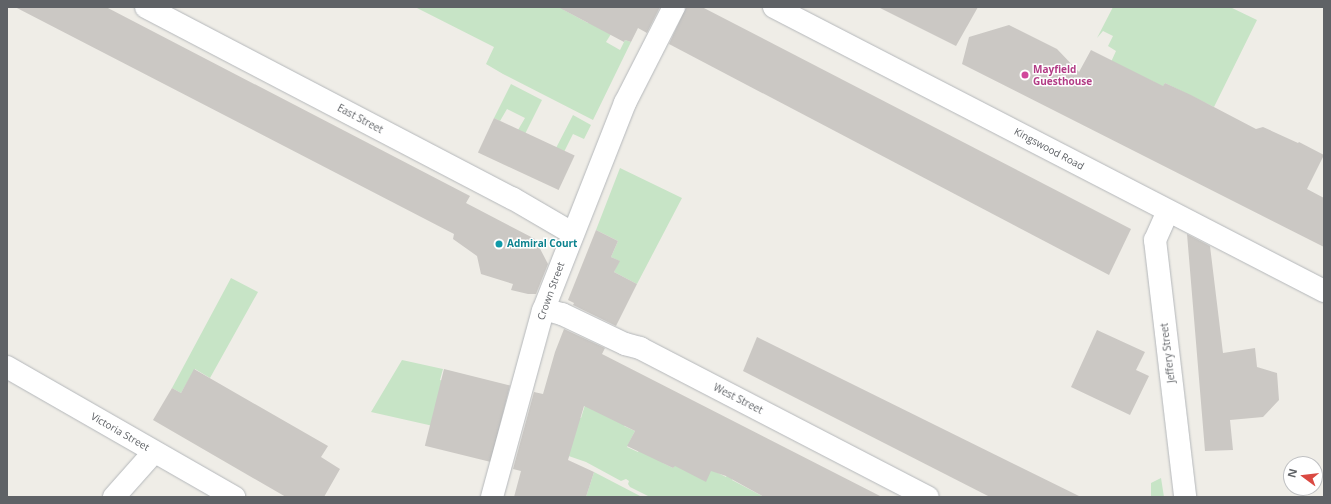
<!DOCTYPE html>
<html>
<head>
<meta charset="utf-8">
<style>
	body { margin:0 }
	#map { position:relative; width:1331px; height:504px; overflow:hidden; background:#efede7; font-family:"Open Sans",sans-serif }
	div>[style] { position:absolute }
	.green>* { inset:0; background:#c7e4c6 }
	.building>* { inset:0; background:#cbc8c4; transform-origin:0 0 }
	.roads { filter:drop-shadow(0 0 1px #b4b7ba) drop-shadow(0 0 1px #b4b7ba) }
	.minor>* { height:22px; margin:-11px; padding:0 11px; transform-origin:11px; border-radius:11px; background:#fff }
	.dots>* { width:11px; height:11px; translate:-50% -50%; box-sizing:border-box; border:2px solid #fff; border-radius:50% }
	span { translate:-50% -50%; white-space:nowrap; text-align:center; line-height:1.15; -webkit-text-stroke:3px #fff; paint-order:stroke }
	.hotel-label { font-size:10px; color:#b23c85; font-weight:700 }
	.left { translate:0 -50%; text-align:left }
	.street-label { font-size:10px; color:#5f6266 }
	.culture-label { font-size:10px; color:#0d838f; font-weight:700 }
	.frame { position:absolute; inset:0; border:8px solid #5f6266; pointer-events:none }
	.north { position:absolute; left:1283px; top:456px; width:40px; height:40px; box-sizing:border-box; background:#fff; border:1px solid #bfc0c2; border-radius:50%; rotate:285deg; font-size:11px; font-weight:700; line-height:16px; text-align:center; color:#5f6266 }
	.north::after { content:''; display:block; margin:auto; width:14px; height:18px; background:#da4942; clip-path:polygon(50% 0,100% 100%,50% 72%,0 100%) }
</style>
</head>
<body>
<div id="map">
	<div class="green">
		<i style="clip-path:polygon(415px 7px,565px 7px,564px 10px,588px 23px,595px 9px,611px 34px,606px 42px,620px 50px,625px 40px,631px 42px,593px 120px,503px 74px,486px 64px,494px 47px)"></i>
		<i style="clip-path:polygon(1113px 7px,1230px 7px,1257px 20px,1214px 107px,1165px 83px,1150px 113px,1154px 82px,1111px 62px,1116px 51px,1108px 46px,1113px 36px,1103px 31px,1097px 38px)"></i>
		<i style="clip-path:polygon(511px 84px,542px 100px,525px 134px,518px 130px,525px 118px,507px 109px,500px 121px,494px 118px)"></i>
		<i style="clip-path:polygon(573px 115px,591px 125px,584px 139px,573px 134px,563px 154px,555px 150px)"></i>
		<i style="clip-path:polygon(620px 168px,682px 198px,637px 284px,614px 272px,619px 261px,611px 257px,618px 241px,596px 230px)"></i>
		<i style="clip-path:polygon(231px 278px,258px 292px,210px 378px,195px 369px,181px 393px,172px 388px)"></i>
		<i style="clip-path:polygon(402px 360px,443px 369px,440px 380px,464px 386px,451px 430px,371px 412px)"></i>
		<i style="clip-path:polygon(585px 405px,631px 411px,624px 426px,635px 431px,627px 447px,638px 452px,652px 423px,663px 463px,673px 468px,681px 454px,726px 477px,732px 464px,739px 467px,732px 480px,764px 497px,650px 497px,630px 487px,628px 484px,629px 481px,626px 479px,621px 481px,586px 462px,560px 453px,570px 415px,581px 418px)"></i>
		<i style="clip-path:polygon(594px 472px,642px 497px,586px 497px)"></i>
		<i style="clip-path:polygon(1161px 478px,1164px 497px,1151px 497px,1151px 483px)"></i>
	</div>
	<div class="building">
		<i style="clip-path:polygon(15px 7px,106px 7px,470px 196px,466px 203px,535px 239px,548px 264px,536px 294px,528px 294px,511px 290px,513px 284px,481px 274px,477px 256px,453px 239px,454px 234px)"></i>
		<i style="clip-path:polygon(558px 7px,660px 7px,647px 33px,638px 28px,631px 42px,625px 40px,624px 42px)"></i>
		<i style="clip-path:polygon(686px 7px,702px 7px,1131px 229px,1109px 275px,669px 44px)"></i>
		<i style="clip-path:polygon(878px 7px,978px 7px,956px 46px)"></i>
		<i style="clip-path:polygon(1009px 25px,1057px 49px,1079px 72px,1091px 50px,1163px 86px,1165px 83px,1191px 95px,1256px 129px,1263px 127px,1298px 143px,1299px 142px,1324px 155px,1307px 189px,1324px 198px,1324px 247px,962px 64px,969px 37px)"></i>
		<i style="left:494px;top:118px;width:89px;height:38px;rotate:25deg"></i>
		<i style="clip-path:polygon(596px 230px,618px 241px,611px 257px,620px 261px,614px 272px,637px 284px,616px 326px,573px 305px,574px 303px,568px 300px)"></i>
		<i style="clip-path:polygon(1187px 234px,1210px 246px,1223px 353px,1255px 348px,1257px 367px,1277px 373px,1279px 400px,1263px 417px,1230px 420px,1233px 450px,1205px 451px)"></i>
		<i style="clip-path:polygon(564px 329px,605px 348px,602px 354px,882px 497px,764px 497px,726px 476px,711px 471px,706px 482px,675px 466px,673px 468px,627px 446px,635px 431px,584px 406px,568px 460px,594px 472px,586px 497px,514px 497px,521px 471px,513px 469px,534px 392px,543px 394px,555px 352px)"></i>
		<i style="clip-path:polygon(1097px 330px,1145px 352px,1136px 370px,1149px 376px,1130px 415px,1071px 387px)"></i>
		<i style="clip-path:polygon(757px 337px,1081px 497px,990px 497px,743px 371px)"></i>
		<i style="clip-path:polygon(194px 369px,328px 446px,321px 457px,340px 469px,324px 497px,286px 497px,153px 420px,172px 388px,181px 393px)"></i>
		<i style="left:444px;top:369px;width:68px;height:79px;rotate:14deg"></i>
	</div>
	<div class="roads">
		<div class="minor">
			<i style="left:146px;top:7px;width:413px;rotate:27.6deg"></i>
			<i style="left:512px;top:198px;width:69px;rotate:30.3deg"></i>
			<i style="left:774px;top:7px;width:619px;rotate:27.31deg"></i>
			<i style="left:1168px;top:211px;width:32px;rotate:114deg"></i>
			<i style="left:1155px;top:240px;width:259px;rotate:83.3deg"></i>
			<i style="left:544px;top:309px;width:19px;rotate:16deg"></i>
			<i style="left:562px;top:314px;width:70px;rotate:25.5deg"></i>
			<i style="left:625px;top:344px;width:16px;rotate:15deg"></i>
			<i style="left:640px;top:348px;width:324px;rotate:27.4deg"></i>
			<i style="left:7px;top:367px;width:262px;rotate:29.8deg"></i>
			<i style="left:114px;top:497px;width:60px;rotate:-48.4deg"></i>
			<i style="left:492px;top:497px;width:193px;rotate:-74.7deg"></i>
			<i style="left:543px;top:311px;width:224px;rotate:-68.5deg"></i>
			<i style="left:625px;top:103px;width:108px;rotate:-63deg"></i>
		</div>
	</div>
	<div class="dots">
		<i style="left:1025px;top:75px;background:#d1479c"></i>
		<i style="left:499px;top:244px;background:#0f9aa8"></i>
	</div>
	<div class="hotel-label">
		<span class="left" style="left:1033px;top:75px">Mayfield<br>Guesthouse</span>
	</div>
	<div class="street-label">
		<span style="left:360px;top:119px;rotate:28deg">East Street</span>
		<span style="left:1049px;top:149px;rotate:28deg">Kingswood Road</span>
		<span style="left:551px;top:291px;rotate:-70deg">Crown Street</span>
		<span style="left:1168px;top:353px;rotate:-97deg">Jeffery Street</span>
		<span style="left:738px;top:399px;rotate:27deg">West Street</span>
		<span style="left:120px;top:432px;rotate:30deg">Victoria Street</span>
	</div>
	<div class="culture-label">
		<span class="left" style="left:507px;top:244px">Admiral Court</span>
	</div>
	<div class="frame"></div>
	<div class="north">N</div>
</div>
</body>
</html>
